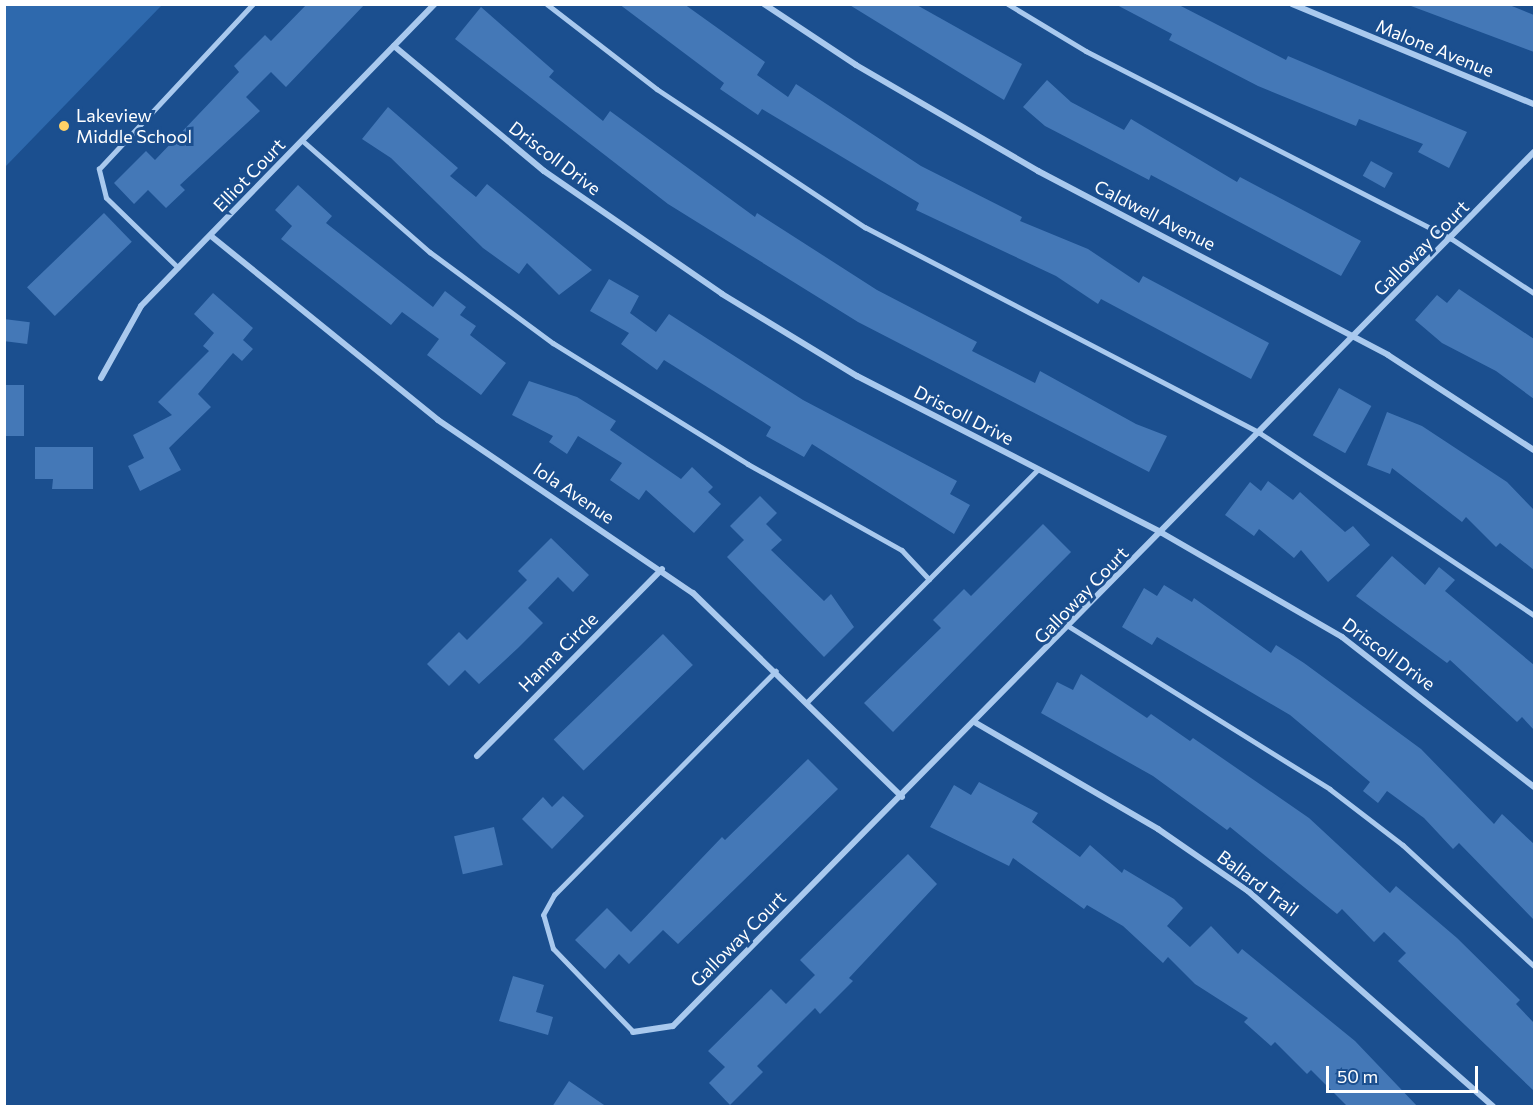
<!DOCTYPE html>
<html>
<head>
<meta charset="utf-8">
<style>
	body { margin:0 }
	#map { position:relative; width:1539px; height:1111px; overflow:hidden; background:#1b4f8f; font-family:Commissioner,sans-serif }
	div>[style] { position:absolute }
	.green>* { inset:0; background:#2e69ad }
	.building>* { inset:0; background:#4478b7; transform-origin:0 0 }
	.lane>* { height:4.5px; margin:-2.25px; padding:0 2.25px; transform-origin:2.25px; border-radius:2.25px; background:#a9c9ee }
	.street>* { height:6px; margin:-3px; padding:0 3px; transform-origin:3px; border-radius:3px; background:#a9c9ee }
	.dots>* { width:16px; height:16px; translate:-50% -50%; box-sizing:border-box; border:3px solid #1b4f8f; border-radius:50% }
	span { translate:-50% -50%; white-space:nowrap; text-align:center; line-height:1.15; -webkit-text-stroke:6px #1b4f8f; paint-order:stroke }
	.street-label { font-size:18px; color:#fff }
	.poi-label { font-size:18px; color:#fff }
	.left { translate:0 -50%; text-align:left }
	.frame { position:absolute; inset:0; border:6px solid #fff; pointer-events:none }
	.scale { position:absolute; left:1326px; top:1066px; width:152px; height:27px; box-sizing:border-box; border:3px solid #fff; border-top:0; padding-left:8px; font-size:18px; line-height:21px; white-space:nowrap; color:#fff; -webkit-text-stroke:4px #1b4f8f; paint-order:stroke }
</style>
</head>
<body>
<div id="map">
	<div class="green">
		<i style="clip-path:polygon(5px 4px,161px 6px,5px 167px,4px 5px)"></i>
	</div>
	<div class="building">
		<i style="clip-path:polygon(307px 4px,365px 4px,286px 87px,271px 72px,246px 97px,260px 111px,180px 185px,185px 190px,166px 208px,148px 190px,134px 204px,114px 183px,146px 151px,155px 160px,239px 72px,234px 66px,265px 35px,271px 41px)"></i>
		<i style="clip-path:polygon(619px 4px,684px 4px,765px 62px,757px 75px,788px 97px,796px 84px,921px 166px,1022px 217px,1020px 221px,1088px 249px,1139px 283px,1143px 276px,1269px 343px,1251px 379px,1101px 299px,1098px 304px,1056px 276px,916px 210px,919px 203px,762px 109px,758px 115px,720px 89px,724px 83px)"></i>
		<i style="clip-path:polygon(848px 4px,915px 4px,1022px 64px,1004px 100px)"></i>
		<i style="clip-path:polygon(1115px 4px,1177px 4px,1286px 60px,1288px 56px,1467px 132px,1449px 168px,1418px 152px,1423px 144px,1359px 119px,1356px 126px,1258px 86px,1169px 40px,1172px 34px)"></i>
		<i style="clip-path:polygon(1507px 4px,1534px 15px,1534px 52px,1411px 6px)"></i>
		<i style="clip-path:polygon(481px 7px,554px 71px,549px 77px,603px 121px,610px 111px,755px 217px,757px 213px,877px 290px,977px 342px,972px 351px,1035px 383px,1040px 371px,1136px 424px,1167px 436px,1149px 472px,858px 322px,668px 204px,455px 39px)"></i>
		<i style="clip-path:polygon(1047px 80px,1071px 102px,1124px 130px,1131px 119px,1237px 182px,1240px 177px,1361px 241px,1341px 276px,1151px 175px,1149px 180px,1045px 126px,1023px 107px)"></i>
		<i style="clip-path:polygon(388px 107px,458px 168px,450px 176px,476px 197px,487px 184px,592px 270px,559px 295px,527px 263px,519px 274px,483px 248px,391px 158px,362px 139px)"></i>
		<i style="left:1371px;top:161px;width:25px;height:17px;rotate:29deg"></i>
		<i style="clip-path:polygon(298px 185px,332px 216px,326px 223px,433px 307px,445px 291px,466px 307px,460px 315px,476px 326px,470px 335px,506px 363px,481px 395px,427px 355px,439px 339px,402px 312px,391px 325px,281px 239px,292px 226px,275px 210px)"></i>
		<i style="left:104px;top:213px;width:40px;height:107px;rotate:46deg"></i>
		<i style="clip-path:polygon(609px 279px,639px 296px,630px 313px,656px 332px,669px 314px,803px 400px,957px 481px,950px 494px,970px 505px,954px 534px,812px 444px,804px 457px,766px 436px,771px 427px,664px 360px,657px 370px,621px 344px,629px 333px,590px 311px)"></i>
		<i style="clip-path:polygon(1459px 289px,1534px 339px,1534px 399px,1496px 371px,1442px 343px,1415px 320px,1437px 295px,1447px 303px)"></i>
		<i style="clip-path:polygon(213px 293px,253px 328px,243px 340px,253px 349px,242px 361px,233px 353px,198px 394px,211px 407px,169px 448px,181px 470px,140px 491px,128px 466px,144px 458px,133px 435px,172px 415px,158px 402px,209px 351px,203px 346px,214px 333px,194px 314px)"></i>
		<i style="left:4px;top:319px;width:26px;height:22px;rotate:7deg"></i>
		<i style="clip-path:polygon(529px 381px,577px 397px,616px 421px,610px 430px,681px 479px,692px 467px,713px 487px,708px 492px,721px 504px,694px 533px,646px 490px,639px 500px,610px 480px,622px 463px,578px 436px,567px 454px,549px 442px,553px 436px,512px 415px)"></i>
		<i style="left:4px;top:385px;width:20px;height:51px"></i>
		<i style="left:1339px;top:388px;width:37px;height:54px;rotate:29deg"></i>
		<i style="clip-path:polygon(1387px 412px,1422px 426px,1507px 482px,1534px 510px,1534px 570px,1500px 543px,1496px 547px,1466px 517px,1462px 522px,1392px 468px,1390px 474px,1367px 465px)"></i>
		<i style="clip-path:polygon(35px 447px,93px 447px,93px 489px,52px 489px,53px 479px,35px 479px)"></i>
		<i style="clip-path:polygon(1268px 481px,1293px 500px,1300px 492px,1345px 532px,1353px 526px,1370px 545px,1328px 582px,1301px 550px,1294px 558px,1259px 529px,1254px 536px,1225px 515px,1250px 482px,1261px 491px)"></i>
		<i style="clip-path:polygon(760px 496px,777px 513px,766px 524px,782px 540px,771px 550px,824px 601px,831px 594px,854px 627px,824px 657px,727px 557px,744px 540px,730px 526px)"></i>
		<i style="clip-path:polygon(1043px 524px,1071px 552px,893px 732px,864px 703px,941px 628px,933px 620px,964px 589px,971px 596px)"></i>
		<i style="clip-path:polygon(551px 538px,589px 575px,573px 592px,558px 577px,528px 608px,543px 623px,518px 648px,479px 684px,465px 670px,449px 686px,427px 664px,459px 632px,467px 640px,527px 580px,518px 571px)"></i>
		<i style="clip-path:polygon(1392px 556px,1425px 585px,1439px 567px,1455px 580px,1445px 591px,1534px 665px,1534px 730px,1522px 717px,1517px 722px,1450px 660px,1447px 663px,1356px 596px)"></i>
		<i style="clip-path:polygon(1164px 585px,1192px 602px,1194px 598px,1271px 653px,1276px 645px,1304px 663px,1421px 749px,1494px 824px,1502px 814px,1534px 844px,1534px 920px,1459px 843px,1453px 849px,1424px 818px,1387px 791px,1378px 803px,1363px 791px,1370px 782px,1290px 715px,1157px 637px,1152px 645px,1122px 627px,1144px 588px,1157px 596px)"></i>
		<i style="left:663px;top:634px;width:43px;height:152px;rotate:46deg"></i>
		<i style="clip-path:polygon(1081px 674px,1147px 718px,1151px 714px,1190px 741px,1193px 738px,1309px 818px,1390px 893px,1396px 886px,1457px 938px,1520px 1000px,1516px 1004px,1534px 1023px,1534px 1091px,1398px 961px,1406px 953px,1384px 932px,1374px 942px,1342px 909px,1337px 914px,1230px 827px,1227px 830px,1153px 776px,1041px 713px,1057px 682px,1073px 690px)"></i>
		<i style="clip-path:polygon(808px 759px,838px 789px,678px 944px,663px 930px,629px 964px,619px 954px,605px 969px,575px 940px,607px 908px,631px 932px,722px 837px,725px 840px)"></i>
		<i style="clip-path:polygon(979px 782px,1038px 813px,1032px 822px,1080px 857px,1090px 845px,1122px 873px,1124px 869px,1174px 899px,1183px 908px,1167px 926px,1190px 947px,1211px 926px,1238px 954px,1242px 949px,1355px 1041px,1418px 1107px,1348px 1107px,1311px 1070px,1307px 1074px,1275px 1042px,1271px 1046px,1244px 1022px,1248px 1018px,1195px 984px,1168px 957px,1163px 963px,1123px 926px,1087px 905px,1084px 909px,1013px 858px,1009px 866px,930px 827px,954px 785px,971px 795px)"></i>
		<i style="clip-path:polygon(563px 796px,584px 816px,552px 849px,522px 819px,543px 797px,552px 807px)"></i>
		<i style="left:494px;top:827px;width:39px;height:41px;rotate:77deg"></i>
		<i style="clip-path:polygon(908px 854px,937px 884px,849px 978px,853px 981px,820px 1014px,815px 1008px,757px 1066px,763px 1072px,730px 1105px,709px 1083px,725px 1067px,708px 1051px,771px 989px,786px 1004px,815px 975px,800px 960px)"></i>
		<i style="clip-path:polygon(513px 976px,544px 985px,536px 1012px,553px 1017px,548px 1035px,499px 1021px)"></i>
		<i style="clip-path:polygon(569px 1081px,607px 1107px,552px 1107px)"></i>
	</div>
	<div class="lane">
		<i style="left:547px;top:4px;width:139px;rotate:37.7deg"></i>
		<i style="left:657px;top:89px;width:250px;rotate:33.6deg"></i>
		<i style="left:865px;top:227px;width:445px;rotate:27.5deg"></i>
		<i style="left:1260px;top:433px;width:329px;rotate:33.6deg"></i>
		<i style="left:1008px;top:4px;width:91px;rotate:31.1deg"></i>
		<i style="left:1086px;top:51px;width:411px;rotate:27.2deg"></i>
		<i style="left:1452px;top:239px;width:98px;rotate:33.4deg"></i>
		<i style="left:303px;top:141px;width:169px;rotate:41.2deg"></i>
		<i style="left:430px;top:252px;width:153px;rotate:36.5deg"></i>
		<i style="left:553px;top:343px;width:229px;rotate:31.8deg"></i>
		<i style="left:748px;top:464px;width:176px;rotate:29.2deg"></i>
		<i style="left:902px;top:550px;width:40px;rotate:47deg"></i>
		<i style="left:178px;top:268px;width:100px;rotate:-135.8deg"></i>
		<i style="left:106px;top:198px;width:30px;rotate:-104deg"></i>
		<i style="left:99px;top:169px;width:226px;rotate:-47deg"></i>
		<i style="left:1070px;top:627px;width:306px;rotate:31.9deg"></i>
		<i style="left:1330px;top:789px;width:92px;rotate:37.5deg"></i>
		<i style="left:1403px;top:845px;width:178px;rotate:42.7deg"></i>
		<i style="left:807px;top:702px;width:327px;rotate:-45.2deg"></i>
		<i style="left:633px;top:1032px;width:115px;rotate:-133.9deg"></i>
		<i style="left:553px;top:949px;width:35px;rotate:-106deg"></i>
		<i style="left:543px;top:915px;width:23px;rotate:-61deg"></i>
		<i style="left:554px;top:895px;width:315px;rotate:-45.3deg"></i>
	</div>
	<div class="street">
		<i style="left:764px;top:4px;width:110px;rotate:33.5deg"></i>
		<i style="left:856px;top:65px;width:211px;rotate:30.2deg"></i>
		<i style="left:1038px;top:171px;width:395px;rotate:27.7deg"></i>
		<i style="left:1388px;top:355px;width:174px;rotate:33.1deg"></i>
		<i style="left:1292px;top:4px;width:262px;rotate:22.5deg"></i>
		<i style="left:394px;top:46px;width:195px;rotate:39.8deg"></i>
		<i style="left:544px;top:171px;width:216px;rotate:34.6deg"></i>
		<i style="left:722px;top:294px;width:158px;rotate:31.3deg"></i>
		<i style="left:857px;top:376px;width:343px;rotate:27.2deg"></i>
		<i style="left:1162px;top:533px;width:208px;rotate:30deg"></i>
		<i style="left:1342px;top:637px;width:244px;rotate:38deg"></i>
		<i style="left:211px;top:236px;width:292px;rotate:39deg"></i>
		<i style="left:438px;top:420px;width:308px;rotate:34.2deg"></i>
		<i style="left:693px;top:593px;width:292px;rotate:44.3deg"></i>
		<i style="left:101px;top:378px;width:82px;rotate:-60.9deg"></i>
		<i style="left:141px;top:306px;width:421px;rotate:-45.8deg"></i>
		<i style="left:976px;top:723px;width:211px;rotate:30.2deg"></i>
		<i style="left:1158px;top:829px;width:109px;rotate:34.6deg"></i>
		<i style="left:1248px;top:891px;width:326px;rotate:41.3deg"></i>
		<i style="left:477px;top:756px;width:263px;rotate:-45.3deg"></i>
		<i style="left:633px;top:1032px;width:40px;rotate:-8.5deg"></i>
		<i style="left:673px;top:1026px;width:1227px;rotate:-45.43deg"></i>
	</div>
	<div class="dots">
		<i style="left:64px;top:126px;background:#ffd166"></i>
	</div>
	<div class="street-label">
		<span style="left:1435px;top:48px;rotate:22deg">Malone Avenue</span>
		<span style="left:555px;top:158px;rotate:37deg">Driscoll Drive</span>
		<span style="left:249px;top:175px;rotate:-46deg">Elliot Court</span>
		<span style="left:1155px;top:215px;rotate:27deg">Caldwell Avenue</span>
		<span style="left:1421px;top:248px;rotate:-45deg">Galloway Court</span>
		<span style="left:964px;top:415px;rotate:27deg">Driscoll Drive</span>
		<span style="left:574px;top:493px;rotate:34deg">Iola Avenue</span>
		<span style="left:1081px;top:595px;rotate:-46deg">Galloway Court</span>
		<span style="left:558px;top:652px;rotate:-45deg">Hanna Circle</span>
		<span style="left:1389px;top:654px;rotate:36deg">Driscoll Drive</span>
		<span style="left:1258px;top:883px;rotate:37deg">Ballard Trail</span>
		<span style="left:738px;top:939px;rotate:-45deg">Galloway Court</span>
	</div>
	<div class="poi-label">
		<span class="left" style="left:76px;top:126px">Lakeview<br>Middle School</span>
	</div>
	<div class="frame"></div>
	<div class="scale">50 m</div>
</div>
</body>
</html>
